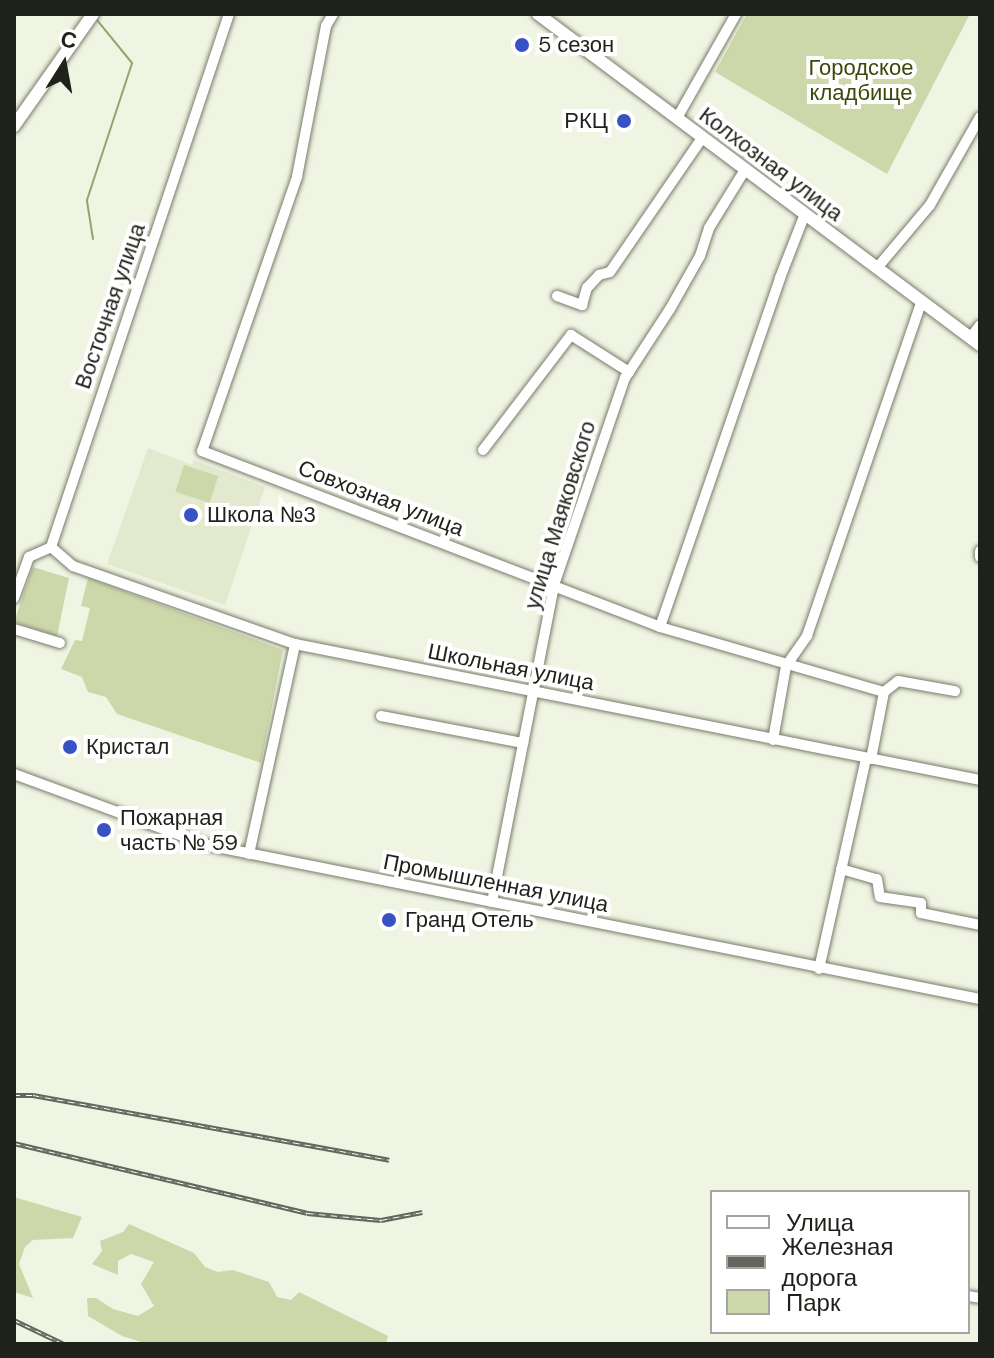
<!DOCTYPE html>
<html>
<head>
<meta charset="utf-8">
<style>
	body { margin:0 }
	#map { position:relative; width:994px; height:1358px; overflow:hidden; background:#f0f4e2; font-family:"DM Sans",sans-serif }
	div>[style] { position:absolute }
	.built>* { inset:0; background:#e2e9cf }
	.green>* { inset:0; background:#cdd8aa; transform-origin:0 0 }
	.stream>* { height:2px; margin:-1px; padding:0 1px; transform-origin:1px; border-radius:1px; background:#97a270 }
	.roads { filter:drop-shadow(0 0 2px #787c6c) drop-shadow(0 0 2px #787c6c) }
	.minor>* { height:10px; margin:-5px; padding:0 5px; transform-origin:5px; border-radius:5px; background:#fff }
	.major>* { height:12px; margin:-6px; padding:0 6px; transform-origin:6px; border-radius:6px; background:#fff }
	.rail>* { height:5px; margin-top:-2.5px; transform-origin:0; background:repeating-linear-gradient(90deg,#fff 0 6px,#63665c 0 12px); box-sizing:border-box; border-block:2px solid #63665c }
	.dots>* { width:22px; height:22px; translate:-50% -50%; box-sizing:border-box; border:4px solid #fff; border-radius:50% }
	span { translate:-50% -50%; white-space:nowrap; text-align:center; line-height:1.15; -webkit-text-stroke:8px #fff; paint-order:stroke }
	.poi-label { font-size:22px; color:#1f211b }
	.left { translate:0 -50%; text-align:left }
	.right { translate:-100% -50%; text-align:right }
	.park-label { font-size:22px; color:#3d470b }
	.street-label { font-size:22px; color:#1f211b }
	.frame { position:absolute; inset:0; border:16px solid #1f211b; pointer-events:none }
	.legend { position:absolute; left:710px; top:1190px; width:260px; height:144px; box-sizing:border-box; background:#fff; border:2px solid #a5a6a4; margin:0; padding:10px 14px; list-style:none; font-size:24px; color:#1f211b }
	.legend li { display:flex; align-items:center; gap:16px; height:40px }
	.legend b { width:40px; border:2px solid #a5a6a4 }
	.north { position:absolute; left:24px; top:24px; width:80px; height:80px; -webkit-text-stroke:6px #fff; paint-order:stroke; rotate:11deg; font-size:22px; font-weight:700; line-height:32px; text-align:center; color:#1f211b }
	.north::after { content:''; display:block; margin:auto; width:28px; height:36px; background:#1f211b; clip-path:polygon(50% 0,100% 100%,50% 72%,0 100%) }
</style>
</head>
<body>
<div id="map">
	<div class="built">
		<i style="clip-path:polygon(148px 448px,192px 465px,194px 460px,265px 487px,225px 605px,107px 564px)"></i>
	</div>
	<div class="green">
		<i style="clip-path:polygon(747px 14px,970px 14px,887px 174px,715px 72px)"></i>
		<i style="left:184px;top:465px;width:36px;height:28px;rotate:18deg"></i>
		<i style="clip-path:polygon(33px 567px,69px 578px,57px 636px,14px 622px)"></i>
		<i style="clip-path:polygon(88px 578px,283px 650px,261px 763px,117px 714px,106px 697px,88px 692px,82px 677px,61px 669px,75px 640px,82px 641px,90px 608px,81px 606px)"></i>
		<i style="clip-path:polygon(14px 1197px,82px 1217px,73px 1238px,33px 1240px,25px 1247px,19px 1264px,33px 1298px,14px 1292px)"></i>
		<i style="clip-path:polygon(129px 1224px,194px 1253px,205px 1267px,218px 1272px,233px 1270px,269px 1282px,277px 1297px,291px 1300px,299px 1292px,388px 1336px,386px 1344px,147px 1344px,122px 1336px,88px 1316px,87px 1298px,96px 1298px,113px 1309px,138px 1316px,154px 1306px,141px 1284px,154px 1262px,131px 1254px,118px 1261px,118px 1275px,92px 1264px,102px 1251px,100px 1241px,123px 1232px)"></i>
	</div>
	<div class="stream">
		<i style="left:93px;top:239px;width:39px;rotate:-99deg"></i>
		<i style="left:87px;top:200px;width:144px;rotate:-71.8deg"></i>
		<i style="left:132px;top:63px;width:55px;rotate:-129.1deg"></i>
	</div>
	<div class="roads">
		<div class="minor">
			<i style="left:333px;top:14px;width:14px;rotate:120deg"></i>
			<i style="left:326px;top:26px;width:154px;rotate:100.9deg"></i>
			<i style="left:297px;top:177px;width:290px;rotate:109.1deg"></i>
			<i style="left:202px;top:451px;width:491px;rotate:21deg"></i>
			<i style="left:660px;top:627px;width:233px;rotate:16.2deg"></i>
			<i style="left:884px;top:692px;width:18px;rotate:-38deg"></i>
			<i style="left:898px;top:681px;width:58px;rotate:10deg"></i>
			<i style="left:677px;top:118px;width:120px;rotate:-60.4deg"></i>
			<i style="left:877px;top:268px;width:82px;rotate:-49.9deg"></i>
			<i style="left:930px;top:205px;width:101px;rotate:-60.4deg"></i>
			<i style="left:557px;top:296px;width:27px;rotate:20deg"></i>
			<i style="left:582px;top:305px;width:18px;rotate:-74deg"></i>
			<i style="left:587px;top:288px;width:18px;rotate:-47deg"></i>
			<i style="left:599px;top:275px;width:11px;rotate:-15deg"></i>
			<i style="left:610px;top:272px;width:163px;rotate:-55.5deg"></i>
			<i style="left:970px;top:338px;width:16px;rotate:-52deg"></i>
			<i style="left:483px;top:450px;width:145px;rotate:-52.6deg"></i>
			<i style="left:571px;top:335px;width:69px;rotate:32.5deg"></i>
			<i style="left:51px;top:547px;width:29px;rotate:41deg"></i>
			<i style="left:73px;top:566px;width:235px;rotate:19.4deg"></i>
			<i style="left:295px;top:644px;width:698px;rotate:11.23deg"></i>
			<i style="left:980px;top:551px;width:6px;rotate:90deg"></i>
			<i style="left:14px;top:598px;width:44px;rotate:-69.9deg"></i>
			<i style="left:29px;top:557px;width:24px;rotate:-24deg"></i>
			<i style="left:51px;top:547px;width:562px;rotate:-71.53deg"></i>
			<i style="left:660px;top:627px;width:369px;rotate:-71deg"></i>
			<i style="left:780px;top:278px;width:69px;rotate:-68.7deg"></i>
			<i style="left:14px;top:629px;width:48px;rotate:16.9deg"></i>
			<i style="left:381px;top:716px;width:145px;rotate:10.8deg"></i>
			<i style="left:773px;top:740px;width:75px;rotate:-80deg"></i>
			<i style="left:786px;top:666px;width:37px;rotate:-55deg"></i>
			<i style="left:807px;top:636px;width:354px;rotate:-71.1deg"></i>
			<i style="left:871px;top:759px;width:68px;rotate:-79deg"></i>
			<i style="left:14px;top:774px;width:206px;rotate:20.2deg"></i>
			<i style="left:207px;top:845px;width:788px;rotate:11.27deg"></i>
			<i style="left:249px;top:854px;width:215px;rotate:-77.6deg"></i>
			<i style="left:841px;top:869px;width:37px;rotate:16deg"></i>
			<i style="left:877px;top:879px;width:18px;rotate:81deg"></i>
			<i style="left:880px;top:897px;width:41px;rotate:8.3deg"></i>
			<i style="left:921px;top:903px;width:10px;rotate:90deg"></i>
			<i style="left:921px;top:913px;width:60px;rotate:11.5deg"></i>
			<i style="left:492px;top:902px;width:323px;rotate:-78.9deg"></i>
			<i style="left:554px;top:585px;width:219px;rotate:-71.1deg"></i>
			<i style="left:625px;top:378px;width:82px;rotate:-56.9deg"></i>
			<i style="left:670px;top:309px;width:61px;rotate:-60.5deg"></i>
			<i style="left:700px;top:256px;width:29px;rotate:-72deg"></i>
			<i style="left:709px;top:228px;width:68px;rotate:-58.2deg"></i>
			<i style="left:819px;top:969px;width:216px;rotate:-77.4deg"></i>
			<i style="left:968px;top:1296px;width:12px;rotate:9deg"></i>
		</div>
		<div class="major">
			<i style="left:538px;top:14px;width:552px;rotate:36.83deg"></i>
			<i style="left:14px;top:126px;width:137px;rotate:-54.8deg"></i>
		</div>
	</div>
	<div class="rail">
		<i style="left:14px;top:1095px;width:19px"></i>
		<i style="left:33px;top:1095px;width:362px;rotate:10.3deg"></i>
		<i style="left:14px;top:1143px;width:301px;rotate:13.4deg"></i>
		<i style="left:307px;top:1213px;width:74px;rotate:5.4deg"></i>
		<i style="left:381px;top:1220px;width:42px;rotate:-11deg"></i>
		<i style="left:14px;top:1320px;width:55px;rotate:25.6deg"></i>
	</div>
	<div class="dots">
		<i style="left:522px;top:45px;background:#3752c3"></i>
		<i style="left:624px;top:121px;background:#3752c3"></i>
		<i style="left:191px;top:515px;background:#3752c3"></i>
		<i style="left:70px;top:747px;background:#3752c3"></i>
		<i style="left:104px;top:830px;background:#3752c3"></i>
		<i style="left:389px;top:920px;background:#3752c3"></i>
	</div>
	<div class="poi-label">
		<span class="left" style="left:538px;top:45px">5 сезон</span>
		<span class="right" style="left:608px;top:121px">РКЦ</span>
		<span class="left" style="left:207px;top:515px">Школа №3</span>
		<span class="left" style="left:86px;top:747px">Кристал</span>
		<span class="left" style="left:120px;top:830px">Пожарная<br>часть № 59</span>
		<span class="left" style="left:405px;top:920px">Гранд Отель</span>
	</div>
	<div class="park-label">
		<span style="left:861px;top:80px">Городское<br>кладбище</span>
	</div>
	<div class="street-label">
		<span style="left:771px;top:164px;rotate:37deg">Колхозная улица</span>
		<span style="left:110px;top:306px;rotate:-71deg">Восточная улица</span>
		<span style="left:381px;top:498px;rotate:21deg">Совхозная улица</span>
		<span style="left:560px;top:515px;rotate:-73deg">улица Маяковского</span>
		<span style="left:511px;top:667px;rotate:11deg">Школьная улица</span>
		<span style="left:496px;top:883px;rotate:11deg">Промышленная улица</span>
	</div>
	<div class="frame"></div>
	<ul class="legend">
	<li><b style="height:10px;background:#fff"></b>Улица</li>
	<li><b style="height:10px;background:#63665c"></b>Железная дорога</li>
	<li><b style="height:22px;background:#cdd8aa"></b>Парк</li>
	</ul>
	<div class="north">С</div>
</div>
</body>
</html>
